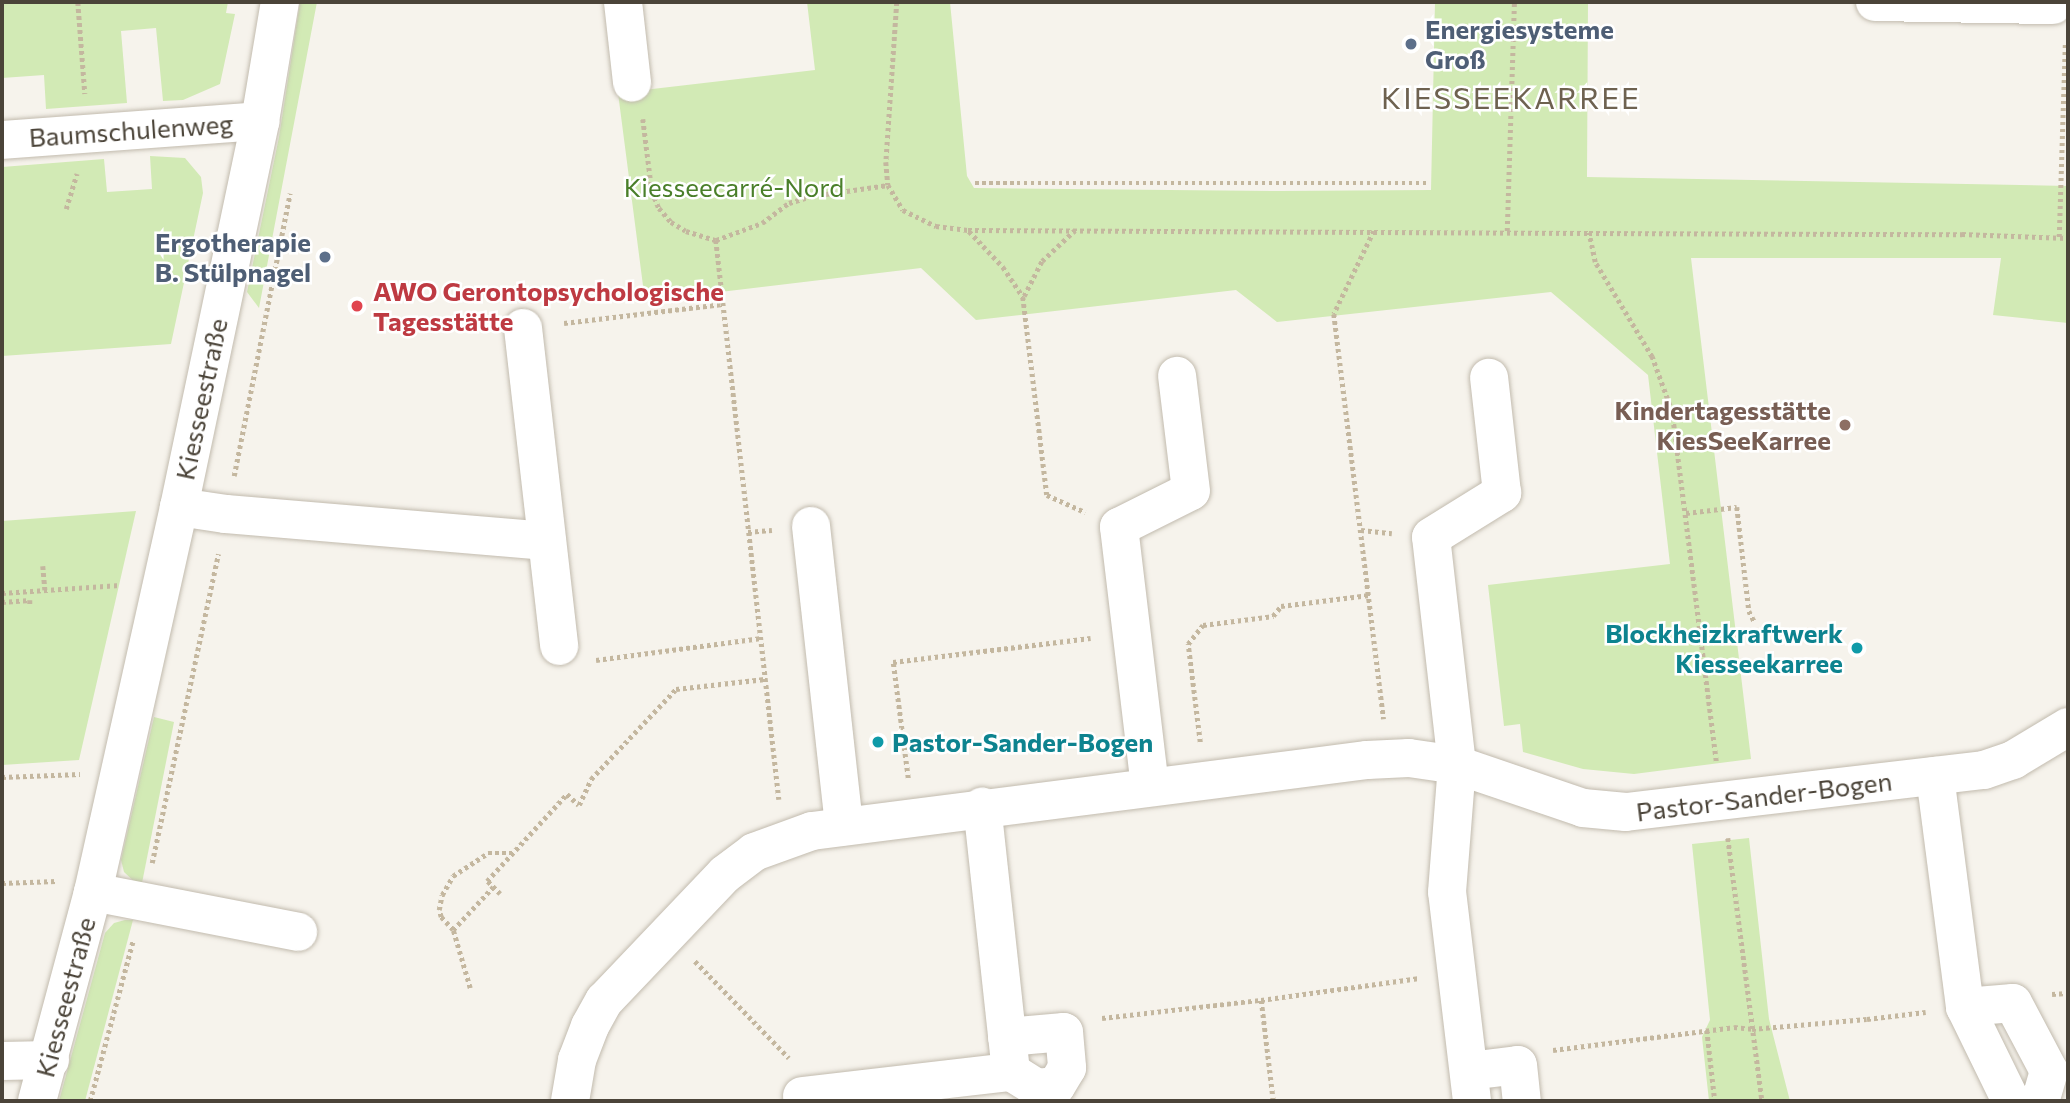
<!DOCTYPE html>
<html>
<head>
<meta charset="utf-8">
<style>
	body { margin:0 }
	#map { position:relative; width:2070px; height:1103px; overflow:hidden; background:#f6f3ec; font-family:Commissioner,sans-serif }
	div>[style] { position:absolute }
	.green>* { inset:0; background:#d2eab5 }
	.path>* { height:4.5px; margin-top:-2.25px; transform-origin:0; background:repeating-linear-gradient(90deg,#c4b79f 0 3.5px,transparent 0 7px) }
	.roads { filter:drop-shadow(0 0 2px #c2bbae) drop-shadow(0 0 2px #c2bbae) }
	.minor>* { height:38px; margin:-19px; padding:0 19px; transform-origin:19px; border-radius:19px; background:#fff }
	.dots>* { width:19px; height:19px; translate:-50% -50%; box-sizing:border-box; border:4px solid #fff; border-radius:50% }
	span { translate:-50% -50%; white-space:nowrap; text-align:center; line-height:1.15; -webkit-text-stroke:5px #fff; paint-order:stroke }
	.service-label { font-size:26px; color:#4e5e75; font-weight:700 }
	.left { translate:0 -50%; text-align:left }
	.right { translate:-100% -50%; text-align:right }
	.street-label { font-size:26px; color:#4b4439 }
	.park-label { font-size:26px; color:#4a7f2a }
	.health-label { font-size:26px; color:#be3a42; font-weight:700 }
	.education-label { font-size:26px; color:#785e54; font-weight:700 }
	.culture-label { font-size:26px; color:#0d838f; font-weight:700 }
	.quarter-label { font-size:30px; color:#6e6250; letter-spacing:2px }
	.frame { position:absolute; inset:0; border:4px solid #4b4439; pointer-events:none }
</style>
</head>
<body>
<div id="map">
	<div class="green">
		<i style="clip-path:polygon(2px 2px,228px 2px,226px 13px,235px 14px,220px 84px,183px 100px,163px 101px,156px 28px,121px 31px,127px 103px,46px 109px,44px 75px,2px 78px)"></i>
		<i style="clip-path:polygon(300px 2px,317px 2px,259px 308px,247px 292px,279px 137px)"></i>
		<i style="clip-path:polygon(807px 2px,950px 2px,967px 176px,974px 188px,1280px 191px,1431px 190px,1435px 2px,1588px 2px,1587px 177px,2068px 186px,2068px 323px,1993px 315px,2001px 258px,1691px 258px,1751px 759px,1634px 774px,1583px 769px,1523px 752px,1520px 724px,1504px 726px,1488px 585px,1670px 564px,1648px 375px,1551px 292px,1277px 322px,1236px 290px,976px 320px,921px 268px,645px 301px,618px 93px,815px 70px)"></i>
		<i style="clip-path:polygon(150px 156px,185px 158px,201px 177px,203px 193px,171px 344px,2px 356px,2px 167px,104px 159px,107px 192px,152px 189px)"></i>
		<i style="clip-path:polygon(136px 511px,79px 760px,2px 765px,2px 521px)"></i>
		<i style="clip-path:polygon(154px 717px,174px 722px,141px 888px,124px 872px,121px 860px)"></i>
		<i style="clip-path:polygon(1749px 838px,1769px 1019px,1790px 1101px,1709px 1101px,1702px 1037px,1710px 1020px,1692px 844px)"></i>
		<i style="clip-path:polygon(125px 920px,133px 920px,85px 1101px,59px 1101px,105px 933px,114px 923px)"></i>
	</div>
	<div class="path">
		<i style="left:78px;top:2px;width:92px;rotate:85.6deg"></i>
		<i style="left:897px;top:2px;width:160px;rotate:93.9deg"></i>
		<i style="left:886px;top:162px;width:23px;rotate:85deg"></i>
		<i style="left:888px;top:185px;width:29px;rotate:59deg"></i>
		<i style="left:903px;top:210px;width:37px;rotate:26deg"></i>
		<i style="left:936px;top:226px;width:32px;rotate:7deg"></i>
		<i style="left:968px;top:230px;width:621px;rotate:0.28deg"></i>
		<i style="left:643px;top:119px;width:73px;rotate:82.9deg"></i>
		<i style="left:652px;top:191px;width:18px;rotate:68deg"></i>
		<i style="left:659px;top:208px;width:18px;rotate:49deg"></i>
		<i style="left:671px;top:222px;width:17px;rotate:31deg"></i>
		<i style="left:686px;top:231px;width:31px;rotate:17deg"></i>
		<i style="left:716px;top:240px;width:49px;rotate:-20.3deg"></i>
		<i style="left:762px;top:223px;width:34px;rotate:-37deg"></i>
		<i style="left:789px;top:203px;width:24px;rotate:-17deg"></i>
		<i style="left:812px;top:196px;width:77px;rotate:-8.2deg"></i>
		<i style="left:975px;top:183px;width:451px"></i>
		<i style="left:66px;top:209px;width:37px;rotate:-73deg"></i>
		<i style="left:969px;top:231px;width:50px;rotate:46.6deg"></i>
		<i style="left:1003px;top:267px;width:36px;rotate:56deg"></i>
		<i style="left:1023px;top:297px;width:199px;rotate:83.1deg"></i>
		<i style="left:1047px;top:495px;width:42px;rotate:24.1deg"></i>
		<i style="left:1374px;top:231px;width:92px;rotate:115.7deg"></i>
		<i style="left:1334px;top:314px;width:408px;rotate:83deg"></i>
		<i style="left:1507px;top:231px;width:229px;rotate:-88.2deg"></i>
		<i style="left:2059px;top:237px;width:196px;rotate:-88.2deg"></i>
		<i style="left:716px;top:240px;width:563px;rotate:83.57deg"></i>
		<i style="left:1024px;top:296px;width:39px;rotate:-63deg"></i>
		<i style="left:1042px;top:261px;width:45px;rotate:-43.2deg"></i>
		<i style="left:564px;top:323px;width:160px;rotate:-6.8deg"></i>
		<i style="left:234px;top:476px;width:288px;rotate:-78.8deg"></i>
		<i style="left:1686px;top:513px;width:51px;rotate:-6.7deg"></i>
		<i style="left:1737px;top:507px;width:105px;rotate:83.4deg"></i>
		<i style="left:1749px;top:611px;width:11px;rotate:63deg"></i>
		<i style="left:1361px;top:530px;width:31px;rotate:6deg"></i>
		<i style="left:748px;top:532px;width:24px;rotate:-5deg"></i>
		<i style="left:43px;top:566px;width:24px;rotate:85deg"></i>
		<i style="left:2px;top:593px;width:118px;rotate:-3.9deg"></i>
		<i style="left:2px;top:602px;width:28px;rotate:-4deg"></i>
		<i style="left:30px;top:600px;width:5px;rotate:90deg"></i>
		<i style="left:596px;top:660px;width:165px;rotate:-7.6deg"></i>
		<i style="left:1200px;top:742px;width:99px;rotate:-97deg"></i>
		<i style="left:1188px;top:644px;width:24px;rotate:-52deg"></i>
		<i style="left:1203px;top:625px;width:71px;rotate:-7.3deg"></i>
		<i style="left:1273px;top:616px;width:13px;rotate:-51deg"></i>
		<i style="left:1281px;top:606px;width:89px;rotate:-7.1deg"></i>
		<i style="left:1716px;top:761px;width:352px;rotate:-97.2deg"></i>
		<i style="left:1672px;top:412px;width:59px;rotate:-110deg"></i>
		<i style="left:1652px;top:357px;width:111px;rotate:-121deg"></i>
		<i style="left:1595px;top:262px;width:30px;rotate:-102deg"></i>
		<i style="left:1589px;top:233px;width:373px;rotate:0.2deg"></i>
		<i style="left:1962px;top:234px;width:106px;rotate:2.2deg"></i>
		<i style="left:2px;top:777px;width:78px;rotate:-2.2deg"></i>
		<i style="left:908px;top:778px;width:117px;rotate:-97.4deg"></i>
		<i style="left:893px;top:662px;width:199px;rotate:-6.9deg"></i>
		<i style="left:1728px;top:838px;width:265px;rotate:82.6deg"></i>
		<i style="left:152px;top:863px;width:316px;rotate:-77.9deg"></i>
		<i style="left:2px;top:883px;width:54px;rotate:-2.1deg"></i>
		<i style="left:500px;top:894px;width:18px;rotate:-135deg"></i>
		<i style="left:487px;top:881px;width:118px;rotate:-47.4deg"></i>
		<i style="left:567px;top:794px;width:16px;rotate:43deg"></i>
		<i style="left:579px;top:805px;width:29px;rotate:-65deg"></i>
		<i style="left:591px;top:779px;width:124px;rotate:-46.6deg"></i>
		<i style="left:676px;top:689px;width:90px;rotate:-6.4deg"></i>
		<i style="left:453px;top:930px;width:18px;rotate:-133deg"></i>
		<i style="left:441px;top:917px;width:7px;rotate:-106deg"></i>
		<i style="left:439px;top:910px;width:15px;rotate:-79deg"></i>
		<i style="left:442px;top:895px;width:22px;rotate:-60deg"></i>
		<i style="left:453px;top:876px;width:42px;rotate:-33.3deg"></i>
		<i style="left:488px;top:853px;width:24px"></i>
		<i style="left:695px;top:961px;width:135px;rotate:45.9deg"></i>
		<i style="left:470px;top:988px;width:60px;rotate:-106.3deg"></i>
		<i style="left:453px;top:930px;width:59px;rotate:-47.1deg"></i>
		<i style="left:2052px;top:994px;width:16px;rotate:-4deg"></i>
		<i style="left:1102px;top:1018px;width:160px;rotate:-6.5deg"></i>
		<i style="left:1707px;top:1030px;width:71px;rotate:83.6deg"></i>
		<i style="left:1553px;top:1050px;width:182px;rotate:-7.2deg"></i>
		<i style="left:1734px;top:1027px;width:18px;rotate:6deg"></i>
		<i style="left:1752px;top:1029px;width:115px;rotate:-5deg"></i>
		<i style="left:1867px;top:1019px;width:59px;rotate:-6.8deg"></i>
		<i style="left:90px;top:1101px;width:167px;rotate:-75deg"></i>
		<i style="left:1273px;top:1101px;width:102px;rotate:-96.8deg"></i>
		<i style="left:1261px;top:1000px;width:160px;rotate:-7.9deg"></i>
	</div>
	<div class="roads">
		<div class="minor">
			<i style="left:623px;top:2px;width:81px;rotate:83.6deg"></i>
			<i style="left:1875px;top:2px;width:178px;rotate:1deg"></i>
			<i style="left:2px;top:140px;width:259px;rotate:-4.2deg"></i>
			<i style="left:523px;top:328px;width:320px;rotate:83.5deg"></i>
			<i style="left:179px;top:507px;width:48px;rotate:8.5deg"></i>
			<i style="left:226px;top:514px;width:322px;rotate:4.8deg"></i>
			<i style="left:811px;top:526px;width:302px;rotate:83.7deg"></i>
			<i style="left:1935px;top:776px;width:233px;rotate:82.6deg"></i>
			<i style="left:1965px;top:1007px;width:105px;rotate:63.9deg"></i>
			<i style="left:1150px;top:787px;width:262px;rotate:-96.8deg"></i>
			<i style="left:1119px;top:527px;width:80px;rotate:-26.6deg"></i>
			<i style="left:1191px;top:491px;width:116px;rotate:-96.9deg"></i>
			<i style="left:93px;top:892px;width:209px;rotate:11deg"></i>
			<i style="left:1965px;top:1007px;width:48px;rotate:-4.8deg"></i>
			<i style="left:2013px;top:1003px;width:77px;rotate:62.1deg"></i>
			<i style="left:2049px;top:1071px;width:29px;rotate:106deg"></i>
			<i style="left:2041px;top:1099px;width:5px;rotate:158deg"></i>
			<i style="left:1007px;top:1037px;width:57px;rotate:-5deg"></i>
			<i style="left:1064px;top:1032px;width:36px;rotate:85deg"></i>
			<i style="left:1067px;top:1068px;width:21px;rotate:121deg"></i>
			<i style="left:1056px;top:1086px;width:19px;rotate:174deg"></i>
			<i style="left:1037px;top:1088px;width:31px;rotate:-148deg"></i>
			<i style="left:2px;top:1061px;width:48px;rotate:-1.2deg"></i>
			<i style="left:1469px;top:1071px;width:49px;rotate:-7deg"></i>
			<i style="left:1518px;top:1065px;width:36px;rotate:84deg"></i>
			<i style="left:802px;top:1096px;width:210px;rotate:-6.6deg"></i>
			<i style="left:1011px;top:1072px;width:267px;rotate:-96.2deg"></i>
			<i style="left:37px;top:1101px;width:216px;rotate:-75deg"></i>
			<i style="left:93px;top:892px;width:394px;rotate:-77.4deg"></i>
			<i style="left:179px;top:507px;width:394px;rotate:-78.1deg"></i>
			<i style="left:260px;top:121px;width:121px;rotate:-80.5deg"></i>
			<i style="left:570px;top:1101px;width:42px;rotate:-80.3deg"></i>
			<i style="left:577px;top:1060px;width:36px;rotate:-69deg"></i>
			<i style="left:590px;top:1026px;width:29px;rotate:-61deg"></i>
			<i style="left:604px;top:1001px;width:175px;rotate:-46.4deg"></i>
			<i style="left:725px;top:874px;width:36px;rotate:-37deg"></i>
			<i style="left:754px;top:852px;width:62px;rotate:-19.9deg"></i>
			<i style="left:812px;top:831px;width:560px;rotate:-7.29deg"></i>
			<i style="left:1367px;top:760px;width:42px;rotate:-2.7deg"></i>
			<i style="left:1409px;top:758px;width:49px;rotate:8.3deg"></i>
			<i style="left:1457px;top:765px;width:133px;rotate:18.8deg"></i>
			<i style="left:1583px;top:808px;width:43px;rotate:5.3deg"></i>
			<i style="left:1626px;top:812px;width:360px;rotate:-6.7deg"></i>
			<i style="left:1984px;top:770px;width:31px;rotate:-19deg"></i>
			<i style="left:2013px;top:760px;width:64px;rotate:-31deg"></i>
			<i style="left:1472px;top:1101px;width:210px;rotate:-96.8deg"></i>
			<i style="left:1447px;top:892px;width:127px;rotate:-85.5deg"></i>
			<i style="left:1457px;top:765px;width:229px;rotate:-96.5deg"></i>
			<i style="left:1431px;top:537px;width:84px;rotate:-31.8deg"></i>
			<i style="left:1502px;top:493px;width:116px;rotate:-96.4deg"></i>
		</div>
	</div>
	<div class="dots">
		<i style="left:1411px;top:44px;background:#5c6f8a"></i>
		<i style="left:325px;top:257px;background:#5c6f8a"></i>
		<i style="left:357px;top:306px;background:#e0444e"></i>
		<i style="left:1845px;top:425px;background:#8d6e63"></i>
		<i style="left:1857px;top:648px;background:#0f9aa8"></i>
		<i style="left:878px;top:742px;background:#0f9aa8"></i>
	</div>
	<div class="service-label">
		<span class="left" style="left:1425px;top:44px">Energiesysteme<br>Groß</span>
		<span class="right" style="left:311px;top:257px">Ergotherapie<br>B. Stülpnagel</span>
	</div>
	<div class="street-label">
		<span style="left:131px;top:130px;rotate:-4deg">Baumschulenweg</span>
		<span style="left:201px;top:399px;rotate:-78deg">Kiesseestraße</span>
		<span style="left:1764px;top:796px;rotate:-7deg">Pastor-Sander-Bogen</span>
		<span style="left:65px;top:997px;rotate:-75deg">Kiesseestraße</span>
	</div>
	<div class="park-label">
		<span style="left:734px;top:187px">Kiesseecarré-Nord</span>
	</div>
	<div class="health-label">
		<span class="left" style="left:373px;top:306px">AWO Gerontopsychologische<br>Tagesstätte</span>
	</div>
	<div class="education-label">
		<span class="right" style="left:1831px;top:425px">Kindertagesstätte<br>KiesSeeKarree</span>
	</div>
	<div class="culture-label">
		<span class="right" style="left:1843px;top:648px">Blockheizkraftwerk<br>Kiesseekarree</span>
		<span class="left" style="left:892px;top:742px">Pastor-Sander-Bogen</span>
	</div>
	<div class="quarter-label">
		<span style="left:1511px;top:97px">KIESSEEKARREE</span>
	</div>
	<div class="frame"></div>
</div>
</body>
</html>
